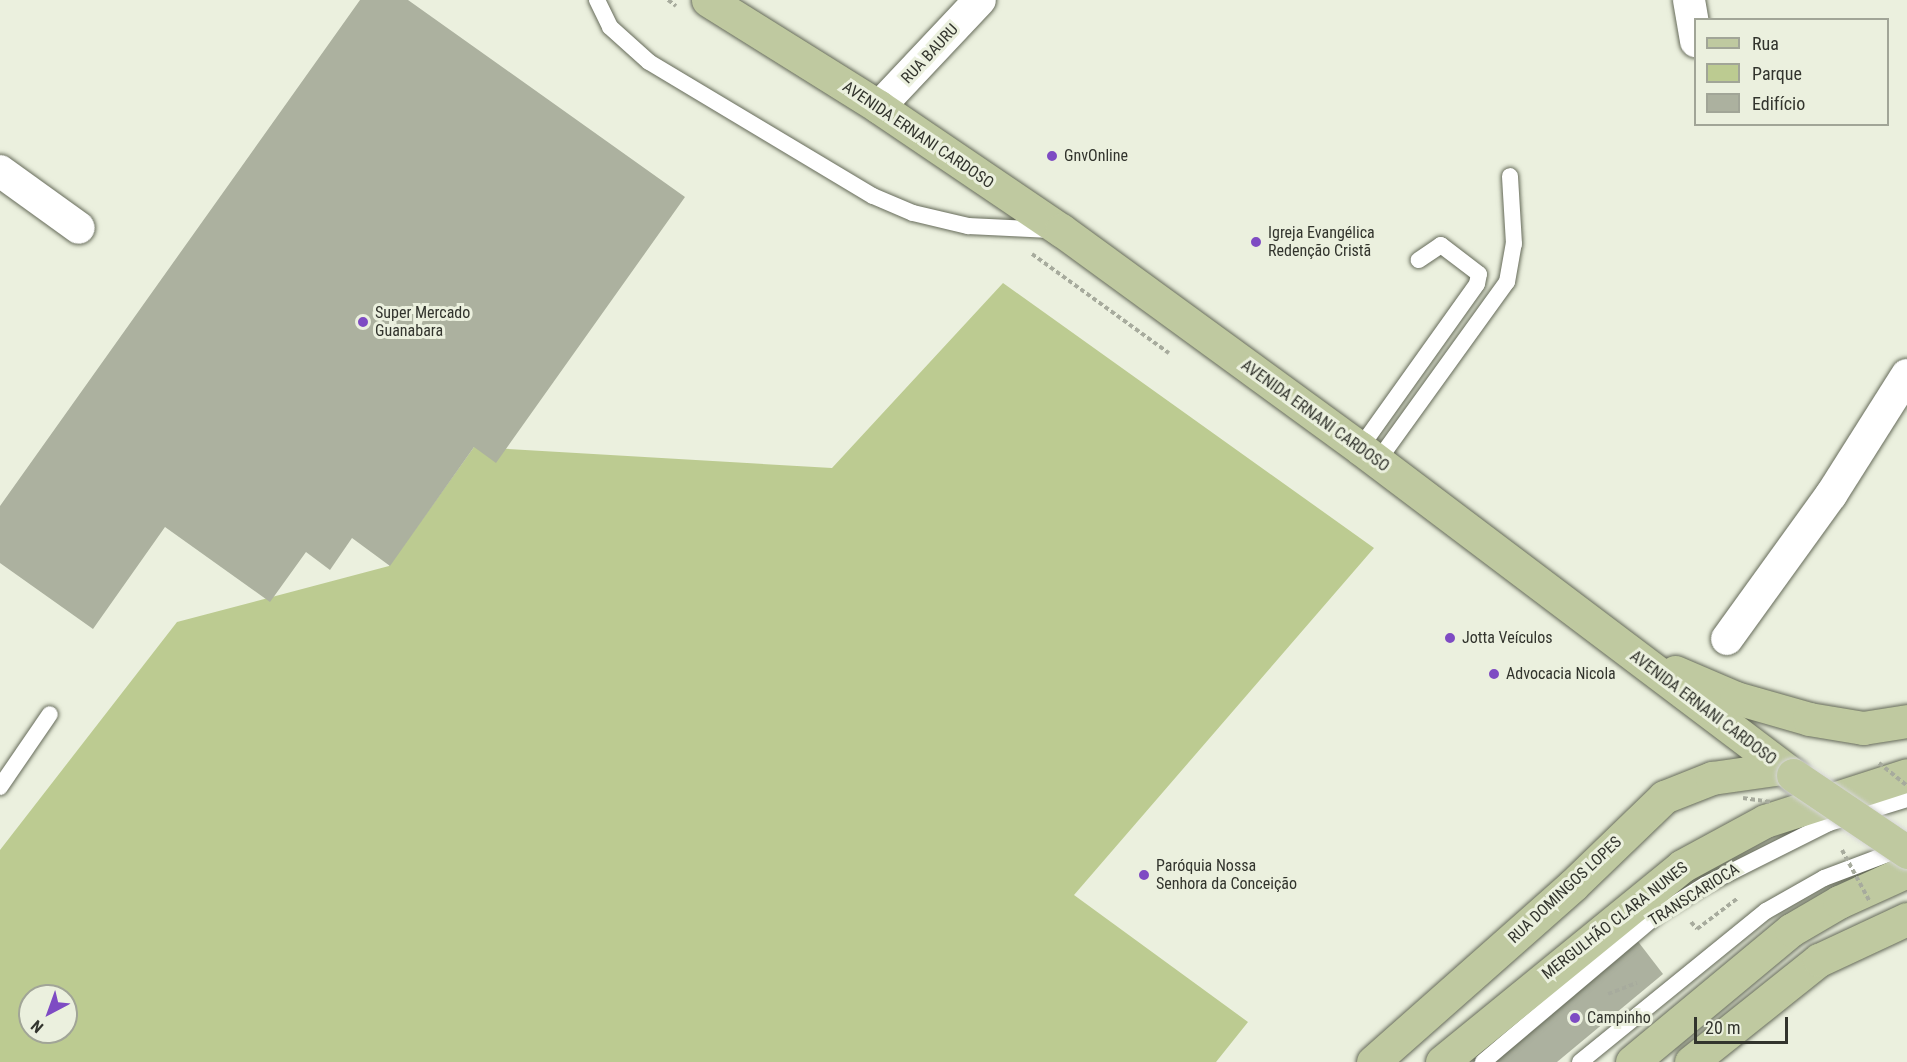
<!DOCTYPE html>
<html>
<head>
<meta charset="utf-8">
<style>
	body { margin:0 }
	#map { position:relative; width:1907px; height:1062px; overflow:hidden; background:#ebf0de; font-family:"Roboto Condensed",sans-serif }
	div>[style] { position:absolute }
	.green>* { inset:0; background:#bccb91 }
	.building>* { inset:0; background:#acb19f }
	.path>* { height:4px; margin-top:-2px; transform-origin:0; background:repeating-linear-gradient(90deg,#a7ab9d 0 4.5px,transparent 0 7.5px) }
	.roads { filter:drop-shadow(0 0 2px #656a59) drop-shadow(0 0 2px #656a59) }
	.lane>* { height:16px; margin:-8px; padding:0 8px; transform-origin:8px; border-radius:8px; background:#fff }
	.street>* { height:32px; margin:-16px; padding:0 16px; transform-origin:16px; border-radius:16px; background:#fff }
	.primary>* { height:33px; margin:-16.5px; padding:0 16.5px; transform-origin:16.5px; border-radius:16.5px; background:#bfc9a0 }
	.path-bridge>* { height:4px; margin-top:-2px; transform-origin:0; background:repeating-linear-gradient(90deg,#a7ab9d 0 4.5px,transparent 0 7.5px) }
	.bridges { filter:drop-shadow(0 0 2px #d6d6d5) drop-shadow(0 0 2px #d6d6d5) }
	.primary-bridge>* { height:33px; margin:-16.5px; padding:0 16.5px; transform-origin:16.5px; border-radius:16.5px; background:#bfc9a0 }
	.dots>* { width:16px; height:16px; translate:-50% -50%; box-sizing:border-box; border:3px solid #ebf0de; border-radius:50% }
	span { translate:-50% -50%; white-space:nowrap; text-align:center; line-height:1.15; -webkit-text-stroke:6px #ebf0de; paint-order:stroke }
	.street-label { font-size:16px; color:#32342d }
	.poi-label { font-size:16px; color:#32342d }
	.left { translate:0 -50%; text-align:left }
	.legend { position:absolute; left:1694px; top:18px; width:195px; height:108px; box-sizing:border-box; background:#ebf0de; border:2px solid #a1a597; margin:0; padding:8px 10px; list-style:none; font-size:18px; color:#32342d }
	.legend li { display:flex; align-items:center; gap:12px; height:30px }
	.legend b { width:30px; border:2px solid #a1a597 }
	.north { position:absolute; left:18px; top:984px; width:60px; height:60px; box-sizing:border-box; background:#ebf0de; border:2px solid #a1a597; border-radius:50%; rotate:221deg; font-size:16px; font-weight:700; line-height:24px; text-align:center; color:#32342d }
	.north::after { content:''; display:block; margin:auto; width:21px; height:27px; background:#7e4bc3; clip-path:polygon(50% 0,100% 100%,50% 72%,0 100%) }
	.scale { position:absolute; left:1694px; top:1017px; width:94px; height:27px; box-sizing:border-box; border:3px solid #32342d; border-top:0; padding-left:8px; font-size:18px; line-height:21px; white-space:nowrap; color:#32342d; -webkit-text-stroke:4px #ebf0de; paint-order:stroke }
</style>
</head>
<body>
<div id="map">
	<div class="green">
		<i style="clip-path:polygon(evenodd,1003px 283px,1374px 548px,1074px 895px,1248px 1022px,1216px 1062px,0 1062px,0 850px,177px 622px,389px 566px,474px 447px,832px 468px,1003px 283px,30px 996px,66px 996px,66px 1032px,30px 1032px,30px 996px)"></i>
	</div>
	<div class="building">
		<i style="clip-path:polygon(360px 0,408px 0,685px 197px,496px 463px,474px 447px,390px 566px,352px 538px,330px 570px,306px 552px,270px 602px,165px 527px,93px 629px,0 563px,0 506px)"></i>
		<i style="clip-path:polygon(1633px 935px,1663px 974px,1557px 1062px,1490px 1062px)"></i>
	</div>
	<div class="path">
		<i style="left:668px;top:0;width:10px;rotate:37deg"></i>
		<i style="left:1032px;top:254px;width:169px;rotate:35.9deg"></i>
		<i style="left:1691px;top:922px;width:9px;rotate:49deg"></i>
		<i style="left:1697px;top:929px;width:51px;rotate:-37.1deg"></i>
		<i style="left:1608px;top:994px;width:31px;rotate:-21deg"></i>
	</div>
	<div class="roads">
		<div class="lane">
			<i style="left:597px;top:0;width:30px;rotate:64deg"></i>
			<i style="left:610px;top:27px;width:52px;rotate:41.9deg"></i>
			<i style="left:649px;top:62px;width:261px;rotate:30.9deg"></i>
			<i style="left:873px;top:196px;width:43px;rotate:23deg"></i>
			<i style="left:913px;top:213px;width:57px;rotate:13.3deg"></i>
			<i style="left:968px;top:226px;width:83px;rotate:2.8deg"></i>
			<i style="left:1360px;top:448px;width:201px;rotate:-54.5deg"></i>
			<i style="left:1477px;top:284px;width:10px;rotate:-79deg"></i>
			<i style="left:1479px;top:274px;width:48px;rotate:-142.7deg"></i>
			<i style="left:1441px;top:245px;width:27px;rotate:146deg"></i>
			<i style="left:1377px;top:462px;width:222px;rotate:-54.2deg"></i>
			<i style="left:1507px;top:282px;width:39px;rotate:-80deg"></i>
			<i style="left:1514px;top:244px;width:68px;rotate:-93.4deg"></i>
			<i style="left:0;top:787px;width:88px;rotate:-55.6deg"></i>
			<i style="left:1483px;top:1062px;width:229px;rotate:-40.2deg"></i>
			<i style="left:1658px;top:914px;width:55px;rotate:-31.7deg"></i>
			<i style="left:1705px;top:885px;width:139px;rotate:-26.6deg"></i>
			<i style="left:1829px;top:823px;width:82px;rotate:-17.1deg"></i>
			<i style="left:1580px;top:1062px;width:240px;rotate:-39.1deg"></i>
			<i style="left:1766px;top:911px;width:67px;rotate:-29.6deg"></i>
			<i style="left:1824px;top:878px;width:85px;rotate:-20.6deg"></i>
		</div>
		<div class="street">
			<i style="left:1689px;top:0;width:42px;rotate:80.3deg"></i>
			<i style="left:879px;top:107px;width:147px;rotate:-46.7deg"></i>
			<i style="left:0;top:171px;width:97px;rotate:35.8deg"></i>
			<i style="left:1727px;top:639px;width:178px;rotate:-54.2deg"></i>
			<i style="left:1831px;top:495px;width:142px;rotate:-57.7deg"></i>
		</div>
		<div class="primary">
			<i style="left:708px;top:0;width:202px;rotate:32deg"></i>
			<i style="left:879px;top:107px;width:220px;rotate:34.1deg"></i>
			<i style="left:1061px;top:230px;width:370px;rotate:36.1deg"></i>
			<i style="left:1360px;top:448px;width:543px;rotate:37.06deg"></i>
			<i style="left:1675px;top:672px;width:66px;rotate:23.1deg"></i>
			<i style="left:1736px;top:698px;width:76px;rotate:16deg"></i>
			<i style="left:1809px;top:719px;width:55px;rotate:9.5deg"></i>
			<i style="left:1863px;top:728px;width:45px;rotate:-9deg"></i>
			<i style="left:1373px;top:1062px;width:267px;rotate:-41.5deg"></i>
			<i style="left:1573px;top:885px;width:127px;rotate:-44deg"></i>
			<i style="left:1664px;top:797px;width:52px;rotate:-21.6deg"></i>
			<i style="left:1712px;top:778px;width:71px;rotate:-8.1deg"></i>
			<i style="left:1442px;top:1062px;width:310px;rotate:-39.2deg"></i>
			<i style="left:1682px;top:866px;width:94px;rotate:-28.5deg"></i>
			<i style="left:1765px;top:821px;width:149px;rotate:-17.9deg"></i>
			<i style="left:1632px;top:1062px;width:207px;rotate:-39.7deg"></i>
			<i style="left:1791px;top:930px;width:56px;rotate:-30.3deg"></i>
			<i style="left:1839px;top:902px;width:75px;rotate:-24.5deg"></i>
			<i style="left:1691px;top:1062px;width:164px;rotate:-38.6deg"></i>
			<i style="left:1819px;top:960px;width:97px;rotate:-25deg"></i>
		</div>
	</div>
	<div class="path-bridge">
		<i style="left:1879px;top:763px;width:36px;rotate:39deg"></i>
		<i style="left:1743px;top:798px;width:30px;rotate:8deg"></i>
		<i style="left:1842px;top:850px;width:59px;rotate:61.7deg"></i>
	</div>
	<div class="bridges">
		<div class="primary-bridge">
			<i style="left:1793px;top:775px;width:138px;rotate:34deg"></i>
		</div>
	</div>
	<div class="dots">
		<i style="left:1052px;top:156px;background:#7e4bc3"></i>
		<i style="left:1256px;top:242px;background:#7e4bc3"></i>
		<i style="left:363px;top:322px;background:#7e4bc3"></i>
		<i style="left:1450px;top:638px;background:#7e4bc3"></i>
		<i style="left:1494px;top:674px;background:#7e4bc3"></i>
		<i style="left:1144px;top:875px;background:#7e4bc3"></i>
		<i style="left:1575px;top:1018px;background:#7e4bc3"></i>
	</div>
	<div class="street-label">
		<span style="left:930px;top:54px;rotate:-47deg">RUA BAURU</span>
		<span style="left:918px;top:135px;rotate:34deg">AVENIDA ERNANI CARDOSO</span>
		<span style="left:1315px;top:416px;rotate:36deg">AVENIDA ERNANI CARDOSO</span>
		<span style="left:1703px;top:708px;rotate:37deg">AVENIDA ERNANI CARDOSO</span>
		<span style="left:1565px;top:890px;rotate:-43deg">RUA DOMINGOS LOPES</span>
		<span style="left:1694px;top:895px;rotate:-32deg">TRANSCARIOCA</span>
		<span style="left:1615px;top:921px;rotate:-38deg">MERGULHÃO CLARA NUNES</span>
	</div>
	<div class="poi-label">
		<span class="left" style="left:1064px;top:156px">GnvOnline</span>
		<span class="left" style="left:1268px;top:242px">Igreja Evangélica<br>Redenção Cristã</span>
		<span class="left" style="left:375px;top:322px">Super Mercado<br>Guanabara</span>
		<span class="left" style="left:1462px;top:638px">Jotta Veículos</span>
		<span class="left" style="left:1506px;top:674px">Advocacia Nicola</span>
		<span class="left" style="left:1156px;top:875px">Paróquia Nossa<br>Senhora da Conceição</span>
		<span class="left" style="left:1587px;top:1018px">Campinho</span>
	</div>
	<ul class="legend">
	<li><b style="height:8px;background:#bfc9a0"></b>Rua</li>
	<li><b style="height:16px;background:#bccb91"></b>Parque</li>
	<li><b style="height:16px;background:#acb19f"></b>Edifício</li>
	</ul>
	<div class="north">N</div>
	<div class="scale">20 m</div>
</div>
</body>
</html>
